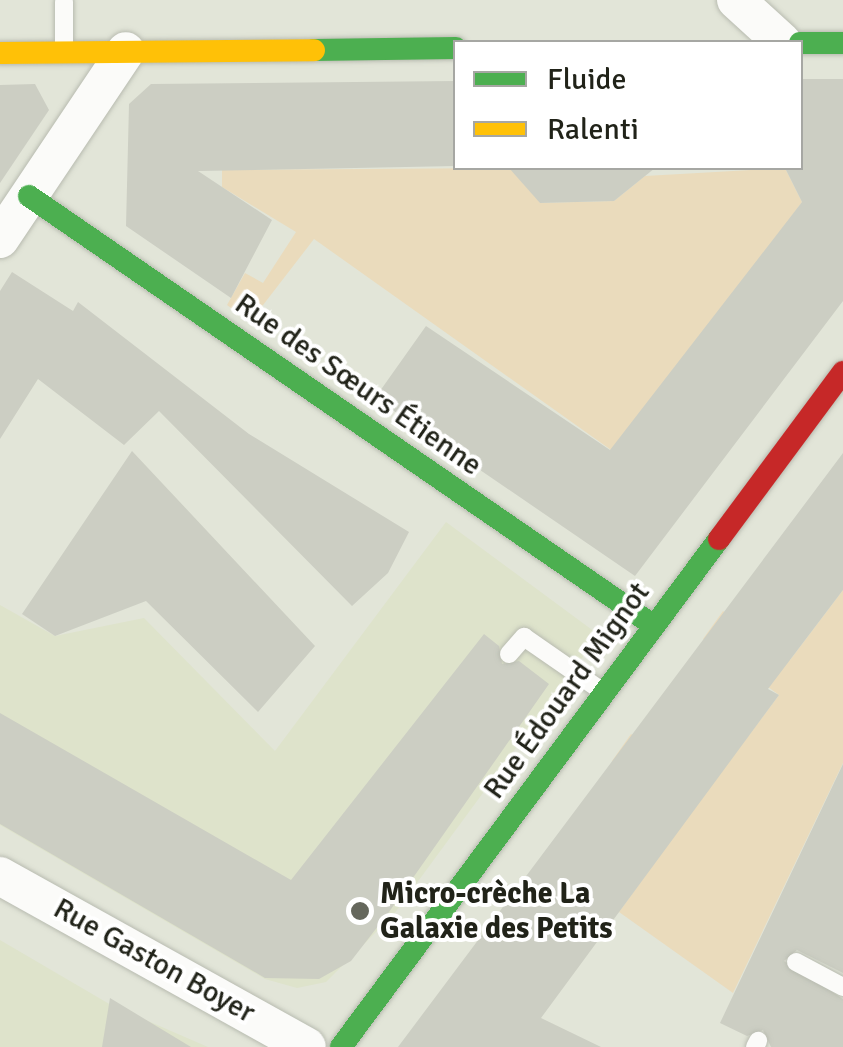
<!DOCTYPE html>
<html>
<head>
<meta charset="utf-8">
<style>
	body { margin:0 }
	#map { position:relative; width:843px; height:1047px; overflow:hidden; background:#e2e5d8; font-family:Signika,sans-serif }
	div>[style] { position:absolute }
	.built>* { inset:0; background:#dee3cb }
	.green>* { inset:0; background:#eadbbc }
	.building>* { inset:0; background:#cccec3 }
	.roads { filter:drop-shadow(0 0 2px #b8bbb0) drop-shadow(0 0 2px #b8bbb0) }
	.lane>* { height:18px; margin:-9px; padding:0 9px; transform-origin:9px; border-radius:9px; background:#fbfbf9 }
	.street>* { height:38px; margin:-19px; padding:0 19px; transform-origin:19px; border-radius:19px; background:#fbfbf9 }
	.fast>* { height:22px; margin:-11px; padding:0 11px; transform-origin:11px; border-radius:11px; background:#4caf50 }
	.slow>* { height:22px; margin:-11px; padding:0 11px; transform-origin:11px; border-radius:11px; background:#ffc107 }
	.jam>* { height:22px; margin:-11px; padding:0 11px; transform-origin:11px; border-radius:11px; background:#c62828 }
	.dots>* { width:28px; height:28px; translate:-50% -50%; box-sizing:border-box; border:5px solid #fff; border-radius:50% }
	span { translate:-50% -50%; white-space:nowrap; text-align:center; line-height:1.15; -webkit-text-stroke:8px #fff; paint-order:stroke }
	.street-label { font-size:30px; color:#212319 }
	.poi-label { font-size:30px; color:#212319; font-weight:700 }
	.left { translate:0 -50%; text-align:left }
	.legend { position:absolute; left:453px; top:40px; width:350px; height:130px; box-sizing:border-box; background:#fff; border:2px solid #a6a7a3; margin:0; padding:12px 18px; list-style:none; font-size:30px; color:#212319 }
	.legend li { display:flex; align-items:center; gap:20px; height:50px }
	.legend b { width:50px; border:2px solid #a6a7a3 }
</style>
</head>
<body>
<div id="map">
	<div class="built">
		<i style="clip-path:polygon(446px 522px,599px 635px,394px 914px,326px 982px,297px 988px,265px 979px,0 825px,0 605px,55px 636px,144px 618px,275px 751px)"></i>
		<i style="clip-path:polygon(0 940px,111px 1005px,208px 1047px,0 1047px)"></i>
	</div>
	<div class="green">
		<i style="clip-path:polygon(520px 168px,540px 203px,614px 201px,645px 176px,785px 168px,802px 202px,621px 457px,314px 239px,250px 322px,227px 305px,245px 273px,263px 283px,296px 232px,222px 187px,222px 170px)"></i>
		<i style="clip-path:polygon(843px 590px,843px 763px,733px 993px,619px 912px,686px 819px,612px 761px,631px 734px,707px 791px,779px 695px,703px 639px,723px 611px,790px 660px)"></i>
	</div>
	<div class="building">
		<i style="clip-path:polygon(800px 79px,843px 79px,843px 301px,635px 576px,375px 398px,426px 326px,610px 450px,802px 202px,785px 168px,800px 168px)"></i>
		<i style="clip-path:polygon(456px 81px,456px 166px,198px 171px,272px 220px,231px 298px,126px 226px,129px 104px,151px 84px)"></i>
		<i style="clip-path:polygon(35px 84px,49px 110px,0 183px,0 85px)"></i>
		<i style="clip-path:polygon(509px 168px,655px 168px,614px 201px,540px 203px)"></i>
		<i style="clip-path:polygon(12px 272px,73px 311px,78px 302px,249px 434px,409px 532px,388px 573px,352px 606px,159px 411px,124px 445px,38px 379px,0 439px,0 291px)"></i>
		<i style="clip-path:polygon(132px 451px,315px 646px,258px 712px,146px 601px,55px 636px,22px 614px)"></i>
		<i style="clip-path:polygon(843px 453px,843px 590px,768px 689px,779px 695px,541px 1018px,601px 1047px,398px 1047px)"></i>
		<i style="clip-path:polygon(484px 634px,499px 646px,502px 664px,519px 661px,549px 684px,389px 912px,351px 961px,319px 979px,265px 978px,0 824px,0 713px,291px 880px)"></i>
		<i style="clip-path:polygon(843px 764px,843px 973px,797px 950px,784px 961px,843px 999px,843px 1047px,771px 1047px,763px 1030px,747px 1036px,720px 1023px)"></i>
		<i style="clip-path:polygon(110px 998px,191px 1047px,102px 1047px)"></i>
	</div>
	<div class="roads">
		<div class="lane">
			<i style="left:64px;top:2px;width:44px;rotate:90deg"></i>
			<i style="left:509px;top:654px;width:23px;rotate:-49deg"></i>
			<i style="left:524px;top:637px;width:95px;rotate:34.7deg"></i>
			<i style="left:796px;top:962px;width:53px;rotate:28deg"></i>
			<i style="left:755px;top:1047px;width:7px;rotate:-63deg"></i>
		</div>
		<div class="street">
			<i style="left:736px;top:0;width:62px;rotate:42.4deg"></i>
			<i style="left:0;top:239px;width:226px;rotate:-56.2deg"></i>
			<i style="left:0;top:876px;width:351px;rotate:29.1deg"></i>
		</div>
		<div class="fast">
			<i style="left:800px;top:43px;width:43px"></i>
			<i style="left:314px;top:50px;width:142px;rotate:-0.8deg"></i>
			<i style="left:29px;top:196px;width:757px;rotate:34.51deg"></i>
			<i style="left:341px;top:1047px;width:633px;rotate:-53.35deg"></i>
		</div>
		<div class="slow">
			<i style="left:0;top:53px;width:314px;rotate:-0.5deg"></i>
		</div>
		<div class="jam">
			<i style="left:719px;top:539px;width:208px;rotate:-53.4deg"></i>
		</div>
	</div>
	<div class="dots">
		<i style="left:360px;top:911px;background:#65675c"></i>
	</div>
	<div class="street-label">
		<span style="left:358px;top:385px;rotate:35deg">Rue des Sœurs Étienne</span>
		<span style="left:567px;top:691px;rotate:-54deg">Rue Édouard Mignot</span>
		<span style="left:154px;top:961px;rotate:29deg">Rue Gaston Boyer</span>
	</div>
	<div class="poi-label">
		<span class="left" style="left:380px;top:911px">Micro-crèche La<br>Galaxie des Petits</span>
	</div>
	<ul class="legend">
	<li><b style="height:12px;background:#4caf50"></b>Fluide</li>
	<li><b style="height:12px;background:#ffc107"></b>Ralenti</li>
	</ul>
</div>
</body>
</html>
